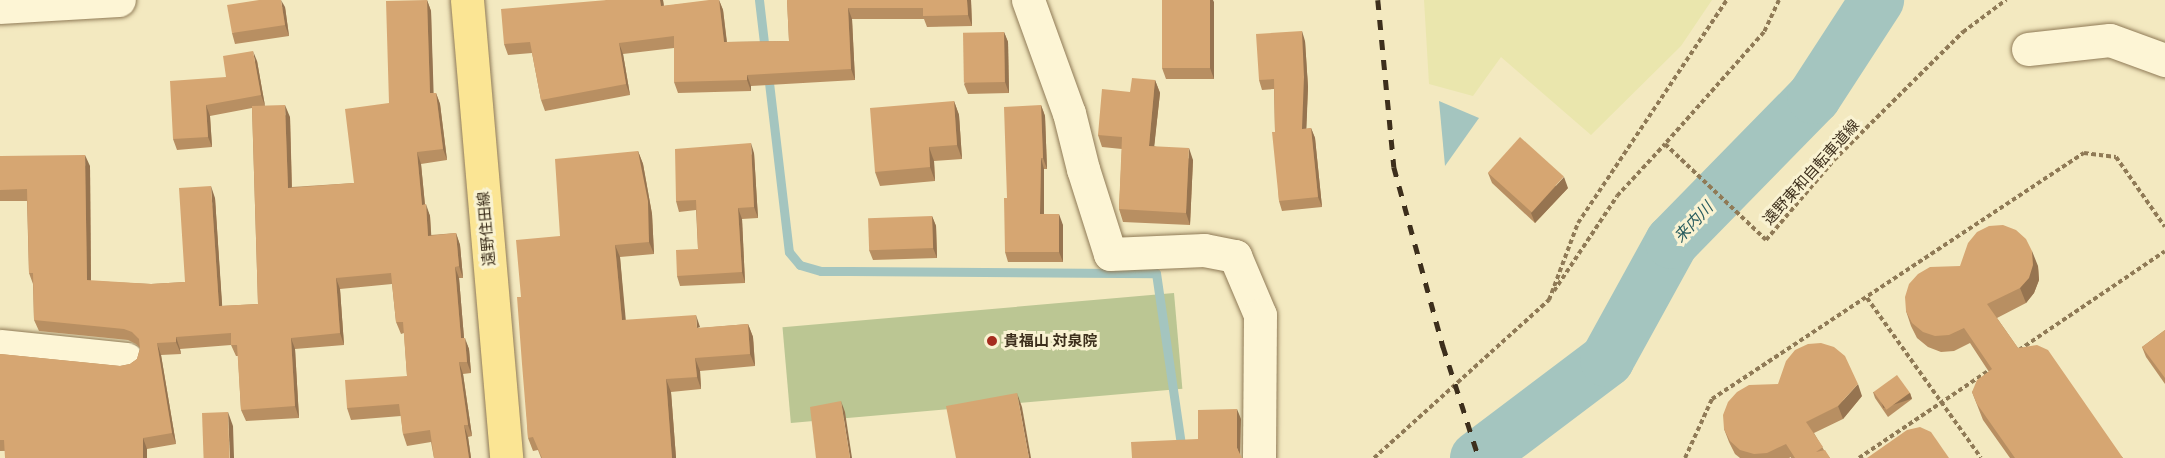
<!DOCTYPE html>
<html>
<head>
<meta charset="utf-8">
<style>
	body { margin:0 }
	#map { position:relative; width:2165px; height:458px; overflow:hidden; background:#f3e9c0; font-family:"Playfair Display","Noto Sans JP",serif }
	div>[style] { position:absolute }
	.farmland>* { inset:0; background:#eae6ad }
	.cemetery>* { inset:0; background:#bbc693; transform-origin:0 0 }
	.water>* { inset:0; background:#a4c5bf }
	.stream>* { height:9px; margin:-4.5px; padding:0 4.5px; transform-origin:4.5px; border-radius:4.5px; background:#a4c5bf }
	.river>* { height:54px; margin:-27px; padding:0 27px; transform-origin:27px; border-radius:27px; background:#a4c5bf }
	.path>* { height:4px; margin-top:-2px; transform-origin:0; background:repeating-linear-gradient(90deg,#8f7a56 0 4.5px,transparent 0 7.5px) }
	.roads { filter:drop-shadow(0 0 2px #8f7a56) drop-shadow(0 0 2px #8f7a56) }
	.minor>* { height:33px; margin:-16.5px; padding:0 16.5px; transform-origin:16.5px; border-radius:16.5px; background:#fdf5d5 }
	.major>* { height:33px; margin:-16.5px; padding:0 16.5px; transform-origin:16.5px; border-radius:16.5px; background:#fbe594 }
	.rail>* { height:4.5px; margin-top:-2.25px; transform-origin:0; background:repeating-linear-gradient(90deg,#3d2f1c 0 10px,transparent 0 20px) }
	.wall>* { inset:0; background:#b88f62 }
	.shaded-wall>* { inset:0; background:#967450; transform-origin:0 0 }
	.building>* { inset:0; background:#d6a672; transform-origin:0 0 }
	.dots>* { width:16px; height:16px; translate:-50% -50%; box-sizing:border-box; border:3px solid #f9f2d1; border-radius:50% }
	span { translate:-50% -50%; white-space:nowrap; text-align:center; line-height:1.15; -webkit-text-stroke:6px #f9f2d1; paint-order:stroke }
	.street-label { font-size:15px; color:#3d2f1c }
	.poi-label { font-size:15px; color:#3d2f1c; font-weight:700 }
	.left { translate:0 -50%; text-align:left }
	.water-label { font-size:16px; color:#295c5e; font-style:italic }
</style>
</head>
<body>
<div id="map">
	<div class="farmland">
		<i style="clip-path:polygon(1424px 0,1712px 0,1681px 46px,1591px 135px,1501px 57px,1473px 96px,1429px 84px)"></i>
	</div>
	<div class="cemetery">
		<i style="left:1174px;top:293px;width:96px;height:393px;rotate:85deg"></i>
	</div>
	<div class="water">
		<i style="clip-path:polygon(1439px 101px,1479px 118px,1445px 166px)"></i>
	</div>
	<div class="stream">
		<i style="left:759px;top:0;width:51px;rotate:83.3deg"></i>
		<i style="left:768px;top:74px;width:179px;rotate:83.3deg"></i>
		<i style="left:789px;top:252px;width:17px;rotate:50deg"></i>
		<i style="left:800px;top:265px;width:22px;rotate:16deg"></i>
		<i style="left:821px;top:271px;width:29px"></i>
		<i style="left:850px;top:271px;width:306px;rotate:0.4deg"></i>
		<i style="left:1156px;top:273px;width:187px;rotate:81.7deg"></i>
	</div>
	<div class="river">
		<i style="left:1477px;top:458px;width:163px;rotate:-37deg"></i>
		<i style="left:1607px;top:360px;width:135px;rotate:-61.2deg"></i>
		<i style="left:1672px;top:242px;width:203px;rotate:-45.6deg"></i>
		<i style="left:1814px;top:97px;width:116px;rotate:-57deg"></i>
	</div>
	<div class="path">
		<i style="left:1779px;top:0;width:35px;rotate:115deg"></i>
		<i style="left:1764px;top:32px;width:149px;rotate:131.5deg"></i>
		<i style="left:1665px;top:144px;width:139px;rotate:43.5deg"></i>
		<i style="left:1766px;top:240px;width:105px;rotate:-49.6deg"></i>
		<i style="left:1834px;top:160px;width:182px;rotate:-44.8deg"></i>
		<i style="left:1963px;top:32px;width:54px;rotate:-36.7deg"></i>
		<i style="left:1554px;top:291px;width:114px;rotate:-56.4deg"></i>
		<i style="left:1617px;top:196px;width:71px;rotate:-47.3deg"></i>
		<i style="left:1867px;top:298px;width:196px;rotate:54.5deg"></i>
		<i style="left:2019px;top:350px;width:176px;rotate:-34.1deg"></i>
		<i style="left:1374px;top:458px;width:236px;rotate:-42.1deg"></i>
		<i style="left:1549px;top:300px;width:82px;rotate:-69.4deg"></i>
		<i style="left:1578px;top:223px;width:268px;rotate:-56.3deg"></i>
		<i style="left:1685px;top:458px;width:65px;rotate:-65.4deg"></i>
		<i style="left:1712px;top:399px;width:446px;rotate:-33.5deg"></i>
		<i style="left:2084px;top:153px;width:32px;rotate:7deg"></i>
		<i style="left:2116px;top:157px;width:85px;rotate:55deg"></i>
		<i style="left:1859px;top:458px;width:159px;rotate:-34deg"></i>
	</div>
	<div class="roads">
		<div class="minor">
			<i style="left:1028px;top:0;width:120px;rotate:70.1deg"></i>
			<i style="left:1069px;top:113px;width:58px;rotate:76deg"></i>
			<i style="left:1083px;top:169px;width:89px;rotate:72.4deg"></i>
			<i style="left:1110px;top:254px;width:94px;rotate:-2.4deg"></i>
			<i style="left:1204px;top:250px;width:32px;rotate:11deg"></i>
			<i style="left:1235px;top:256px;width:64px;rotate:67deg"></i>
			<i style="left:1260px;top:315px;width:143px;rotate:90.4deg"></i>
			<i style="left:0;top:7px;width:119px;rotate:-3.4deg"></i>
			<i style="left:2028px;top:49px;width:82px;rotate:-6.3deg"></i>
			<i style="left:2110px;top:40px;width:59px;rotate:20deg"></i>
			<i style="left:0;top:346px;width:127px;rotate:5.9deg"></i>
		</div>
		<div class="major">
			<i style="left:467px;top:0;width:460px;rotate:85.1deg"></i>
		</div>
	</div>
	<div class="rail">
		<i style="left:1378px;top:0;width:168px;rotate:84.5deg"></i>
		<i style="left:1394px;top:167px;width:186px;rotate:74.7deg"></i>
		<i style="left:1443px;top:346px;width:118px;rotate:72.2deg"></i>
	</div>
	<div class="wall">
		<i style="clip-path:polygon(427px 0,431px 11px,433px 93px,436px 93px,440px 104px,447px 160px,421px 164px,425px 205px,430px 216px,431px 235px,456px 233px,460px 245px,463px 278px,459px 278px,464px 338px,469px 349px,471px 373px,463px 374px,472px 436px,468px 437px,471px 458px,434px 458px,431px 442px,407px 446px,403px 434px,401px 416px,351px 420px,347px 408px,407px 376px,404px 333px,401px 334px,396px 322px,392px 284px,340px 289px,344px 345px,295px 349px,299px 418px,246px 421px,241px 410px,238px 356px,236px 356px,231px 345px,180px 349px,181px 354px,161px 355px,176px 444px,147px 449px,0 451px,0 354px,120px 366px,130px 364px,137px 359px,140px 348px,136px 344px,128px 340px,39px 331px,34px 320px,33px 284px,29px 273px,27px 201px,0 201px,0 156px,90px 166px,91px 281px,151px 284px,185px 282px,215px 198px,222px 306px,258px 304px,252px 108px,210px 116px,212px 147px,177px 150px,173px 139px,226px 77px,257px 61px,265px 106px,262px 106px,290px 117px,292px 187px,354px 183px,389px 103px)"></i>
		<i style="clip-path:polygon(607px 0,663px 0,664px 6px,719px 0,723px 10px,727px 42px,789px 41px,787px 0,971px 0,972px 26px,927px 27px,924px 19px,852px 19px,855px 80px,751px 86px,751px 91px,678px 93px,674px 82px,674px 48px,623px 54px,630px 95px,545px 111px,541px 100px,532px 53px,508px 55px,504px 44px)"></i>
		<i style="clip-path:polygon(1214px 2px,1214px 79px,1166px 79px,1162px 68px)"></i>
		<i style="clip-path:polygon(285px 7px,289px 36px,235px 44px,232px 33px)"></i>
		<i style="clip-path:polygon(1004px 32px,1008px 42px,1009px 93px,968px 94px,964px 84px)"></i>
		<i style="clip-path:polygon(1305px 41px,1308px 87px,1306px 129px,1311px 128px,1315px 138px,1322px 207px,1282px 211px,1279px 201px,1275px 132px,1274px 89px,1262px 90px,1259px 80px)"></i>
		<i style="clip-path:polygon(1155px 80px,1160px 93px,1154px 146px,1193px 160px,1190px 225px,1123px 222px,1119px 209px,1122px 149px,1102px 147px,1098px 135px,1130px 92px)"></i>
		<i style="clip-path:polygon(954px 101px,959px 115px,962px 159px,934px 161px,935px 181px,880px 186px,875px 172px)"></i>
		<i style="clip-path:polygon(1041px 105px,1045px 116px,1047px 169px,1044px 169px,1044px 214px,1063px 225px,1063px 262px,1008px 262px,1005px 252px,1007px 198px)"></i>
		<i style="clip-path:polygon(638px 151px,643px 164px,652px 214px,654px 254px,620px 257px,625px 320px,701px 328px,748px 324px,753px 337px,755px 366px,700px 371px,701px 389px,671px 392px,676px 458px,541px 458px,538px 450px,533px 451px,528px 438px,521px 297px,560px 236px)"></i>
		<i style="clip-path:polygon(754px 153px,758px 218px,742px 219px,745px 283px,680px 286px,677px 276px,698px 249px,696px 210px,679px 212px,676px 201px)"></i>
		<i style="clip-path:polygon(1488px 173px,1568px 188px,1535px 223px,1492px 183px)"></i>
		<i style="clip-path:polygon(932px 216px,936px 226px,937px 258px,873px 260px,869px 250px)"></i>
		<i style="clip-path:polygon(1960px 266px,2038px 266px,2039px 280px,2034px 293px,2026px 303px,1997px 318px,2018px 348px,2123px 458px,2010px 458px,1983px 420px,1972px 392px,1989px 372px,1970px 343px,1954px 351px,1941px 352px,1928px 347px,1917px 338px,1911px 326px,1906px 311px)"></i>
		<i style="clip-path:polygon(2165px 330px,2165px 384px,2146px 357px,2142px 347px)"></i>
		<i style="clip-path:polygon(1873px 392px,1910px 393px,1912px 399px,1888px 417px,1875px 398px)"></i>
		<i style="clip-path:polygon(1862px 396px,1843px 419px,1814px 433px,1824px 450px,1830px 458px,1791px 458px,1791px 457px,1789px 458px,1740px 458px,1735px 454px,1729px 442px,1724px 429px)"></i>
	</div>
	<div class="shaded-wall">
		<i style="clip-path:polygon(281px 0,285px 7px,289px 36px,285px 25px)"></i>
		<i style="clip-path:polygon(427px 0,431px 11px,434px 105px,430px 93px)"></i>
		<i style="clip-path:polygon(660px 0,663px 0,665px 17px,661px 6px)"></i>
		<i style="clip-path:polygon(719px 0,723px 10px,728px 53px,724px 42px)"></i>
		<i style="clip-path:polygon(967px 0,971px 0,972px 26px,968px 15px)"></i>
		<i style="clip-path:polygon(1210px 0,1213px 0,1214px 2px,1214px 79px,1210px 68px)"></i>
		<i style="clip-path:polygon(848px 8px,852px 19px,855px 80px,851px 69px)"></i>
		<i style="clip-path:polygon(1302px 31px,1305px 41px,1308px 87px,1306px 139px,1302px 129px)"></i>
		<i style="clip-path:polygon(1004px 32px,1008px 42px,1009px 93px,1005px 82px)"></i>
		<i style="clip-path:polygon(619px 43px,623px 54px,630px 95px,626px 84px)"></i>
		<i style="clip-path:polygon(253px 51px,257px 61px,265px 106px,261px 95px)"></i>
		<i style="clip-path:polygon(747px 75px,751px 86px,751px 91px,747px 80px)"></i>
		<i style="clip-path:polygon(1155px 80px,1160px 93px,1153px 158px,1149px 146px)"></i>
		<i style="clip-path:polygon(436px 93px,440px 104px,447px 160px,443px 149px)"></i>
		<i style="clip-path:polygon(954px 101px,959px 115px,962px 159px,957px 145px)"></i>
		<i style="clip-path:polygon(206px 105px,210px 116px,212px 147px,208px 137px)"></i>
		<i style="clip-path:polygon(285px 105px,290px 117px,292px 199px,288px 188px)"></i>
		<i style="clip-path:polygon(1041px 105px,1045px 116px,1047px 169px,1043px 158px)"></i>
		<i style="clip-path:polygon(1311px 128px,1315px 138px,1322px 207px,1318px 197px)"></i>
		<i style="clip-path:polygon(751px 143px,754px 153px,758px 218px,754px 207px)"></i>
		<i style="clip-path:polygon(929px 147px,934px 161px,935px 181px,930px 167px)"></i>
		<i style="clip-path:polygon(1189px 148px,1193px 160px,1190px 225px,1186px 213px)"></i>
		<i style="clip-path:polygon(638px 151px,643px 164px,652px 214px,654px 254px,649px 242px)"></i>
		<i style="clip-path:polygon(417px 152px,421px 164px,426px 216px,422px 205px)"></i>
		<i style="clip-path:polygon(85px 155px,90px 166px,91px 292px,87px 280px)"></i>
		<i style="clip-path:polygon(1041px 158px,1044px 169px,1044px 225px,1040px 214px)"></i>
		<i style="clip-path:polygon(1564px 177px,1568px 188px,1535px 223px,1531px 213px)"></i>
		<i style="clip-path:polygon(211px 186px,215px 198px,223px 318px,219px 306px)"></i>
		<i style="clip-path:polygon(426px 204px,430px 216px,432px 247px,428px 236px)"></i>
		<i style="clip-path:polygon(738px 208px,742px 219px,745px 283px,742px 272px)"></i>
		<i style="clip-path:polygon(1059px 214px,1063px 225px,1063px 262px,1059px 252px)"></i>
		<i style="clip-path:polygon(932px 216px,936px 226px,937px 258px,933px 248px)"></i>
		<i style="clip-path:polygon(456px 233px,460px 245px,463px 278px,459px 266px)"></i>
		<i style="clip-path:polygon(615px 245px,620px 257px,627px 333px,622px 320px)"></i>
		<i style="clip-path:polygon(2032px 251px,2038px 266px,2039px 280px,2034px 293px,2026px 303px,2020px 288px)"></i>
		<i style="clip-path:polygon(455px 267px,459px 278px,465px 350px,461px 338px)"></i>
		<i style="clip-path:polygon(336px 278px,340px 289px,344px 345px,340px 333px)"></i>
		<i style="clip-path:polygon(696px 315px,700px 327px,697px 328px)"></i>
		<i style="clip-path:polygon(748px 324px,753px 337px,755px 366px,750px 354px)"></i>
		<i style="clip-path:polygon(176px 337px,180px 349px,181px 354px,176px 342px)"></i>
		<i style="clip-path:polygon(291px 338px,295px 349px,299px 418px,295px 406px)"></i>
		<i style="clip-path:polygon(465px 338px,469px 349px,471px 373px,467px 362px)"></i>
		<i style="clip-path:polygon(157px 343px,161px 355px,176px 444px,172px 433px)"></i>
		<i style="clip-path:polygon(695px 358px,700px 371px,701px 389px,697px 377px)"></i>
		<i style="clip-path:polygon(459px 362px,463px 374px,472px 436px,468px 425px)"></i>
		<i style="clip-path:polygon(666px 379px,671px 392px,676px 458px,672px 458px)"></i>
		<i style="clip-path:polygon(1858px 384px,1862px 396px,1843px 419px,1838px 406px)"></i>
		<i style="clip-path:polygon(1017px 393px,1022px 407px,1031px 458px,1029px 458px)"></i>
		<i style="left:1910px;top:393px;width:6px;height:30px;rotate:72deg"></i>
		<i style="clip-path:polygon(841px 401px,845px 412px,852px 458px,850px 458px)"></i>
		<i style="clip-path:polygon(1237px 409px,1241px 419px,1240px 458px,1237px 448px)"></i>
		<i style="clip-path:polygon(228px 412px,233px 426px,234px 458px,230px 458px)"></i>
		<i style="clip-path:polygon(464px 425px,468px 437px,471px 458px,469px 458px)"></i>
		<i style="clip-path:polygon(143px 438px,147px 449px,147px 458px,143px 458px)"></i>
	</div>
	<div class="building">
		<i style="clip-path:polygon(259px 0,281px 0,285px 25px,232px 33px,227px 5px)"></i>
		<i style="clip-path:polygon(427px 0,430px 93px,436px 93px,443px 149px,417px 152px,422px 205px,426px 204px,428px 236px,456px 233px,459px 266px,455px 267px,461px 338px,465px 338px,467px 362px,459px 362px,468px 425px,464px 425px,469px 458px,434px 458px,430px 430px,403px 434px,399px 404px,347px 408px,345px 380px,407px 376px,403px 322px,396px 322px,391px 273px,336px 278px,340px 333px,291px 338px,295px 406px,241px 410px,237px 345px,231px 345px,231px 333px,176px 337px,176px 342px,157px 343px,172px 433px,143px 438px,143px 458px,5px 458px,4px 440px,0 440px,0 354px,120px 366px,130px 364px,137px 359px,140px 349px,139px 339px,132px 332px,124px 329px,34px 320px,33px 273px,29px 273px,27px 189px,0 190px,0 156px,85px 155px,87px 280px,151px 284px,185px 282px,179px 188px,211px 186px,219px 306px,258px 304px,252px 106px,285px 105px,288px 188px,354px 183px,345px 109px,389px 103px,386px 1px)"></i>
		<i style="clip-path:polygon(607px 0,660px 0,661px 6px,709px 0,719px 0,724px 42px,789px 41px,787px 0,967px 0,968px 15px,923px 16px,923px 8px,848px 8px,851px 69px,747px 75px,747px 80px,674px 82px,674px 36px,619px 43px,626px 84px,541px 100px,530px 42px,504px 44px,501px 9px)"></i>
		<i style="left:1162px;top:0;width:48px;height:68px"></i>
		<i style="clip-path:polygon(1302px 31px,1304px 77px,1302px 129px,1311px 128px,1318px 197px,1279px 201px,1272px 132px,1275px 132px,1274px 79px,1259px 80px,1256px 34px)"></i>
		<i style="left:1004px;top:32px;width:50px;height:41px;rotate:89deg"></i>
		<i style="clip-path:polygon(253px 51px,261px 95px,206px 105px,208px 137px,173px 139px,170px 81px,226px 77px,223px 56px)"></i>
		<i style="clip-path:polygon(1132px 78px,1155px 80px,1149px 146px,1189px 148px,1186px 213px,1119px 209px,1122px 137px,1098px 135px,1102px 89px,1130px 92px)"></i>
		<i style="clip-path:polygon(954px 101px,957px 145px,929px 147px,930px 167px,875px 172px,870px 108px)"></i>
		<i style="clip-path:polygon(1041px 105px,1043px 158px,1041px 158px,1040px 214px,1059px 214px,1059px 252px,1005px 252px,1004px 198px,1007px 198px,1004px 107px)"></i>
		<i style="left:1520px;top:137px;width:59px;height:48px;rotate:42deg"></i>
		<i style="clip-path:polygon(751px 143px,754px 207px,738px 208px,742px 272px,677px 276px,676px 250px,698px 249px,696px 200px,676px 201px,675px 149px)"></i>
		<i style="clip-path:polygon(638px 151px,648px 201px,649px 242px,615px 245px,622px 320px,696px 315px,697px 328px,748px 324px,750px 354px,695px 358px,697px 377px,666px 379px,672px 458px,542px 458px,533px 437px,528px 438px,522px 364px,517px 297px,521px 297px,516px 240px,560px 236px,555px 159px)"></i>
		<i style="left:932px;top:216px;width:32px;height:64px;rotate:88deg"></i>
		<i style="clip-path:polygon(2003px 225px,2016px 230px,2026px 239px,2032px 251px,2033px 265px,2029px 278px,2020px 288px,1987px 304px,2018px 348px,2037px 345px,2048px 350px,2123px 458px,2015px 458px,1977px 404px,1972px 392px,1977px 380px,1992px 369px,1964px 328px,1949px 335px,1935px 336px,1923px 332px,1912px 323px,1906px 311px,1905px 297px,1909px 284px,1918px 274px,1930px 267px,1960px 266px,1968px 243px,1977px 232px,1989px 226px)"></i>
		<i style="clip-path:polygon(2165px 330px,2165px 378px,2142px 347px)"></i>
		<i style="clip-path:polygon(1821px 343px,1834px 347px,1845px 356px,1858px 384px,1838px 406px,1806px 422px,1823px 447px,1816px 452px,1825px 450px,1830px 458px,1795px 458px,1786px 444px,1767px 453px,1754px 454px,1740px 450px,1730px 441px,1724px 429px,1723px 415px,1728px 402px,1737px 392px,1749px 385px,1778px 384px,1786px 361px,1795px 350px,1808px 344px)"></i>
		<i style="left:1897px;top:375px;width:22px;height:29px;rotate:54deg"></i>
		<i style="clip-path:polygon(1017px 393px,1029px 458px,956px 458px,946px 406px)"></i>
		<i style="clip-path:polygon(841px 401px,850px 458px,816px 458px,810px 407px)"></i>
		<i style="clip-path:polygon(1237px 409px,1237px 448px,1242px 458px,1132px 458px,1131px 442px,1198px 439px,1198px 410px)"></i>
		<i style="left:228px;top:412px;width:46px;height:26px;rotate:88deg"></i>
		<i style="clip-path:polygon(1920px 427px,1931px 432px,1949px 458px,1867px 458px,1907px 430px)"></i>
	</div>
	<div class="dots">
		<i style="left:992px;top:341px;background:#a52c1f"></i>
	</div>
	<div class="street-label">
		<span style="left:1811px;top:172px;rotate:-48deg">遠野東和自転車道線</span>
		<span style="left:486px;top:229px;rotate:-95deg">遠野住田線</span>
	</div>
	<div class="poi-label">
		<span class="left" style="left:1004px;top:341px">貴福山 対泉院</span>
	</div>
	<div class="water-label">
		<span style="left:1693px;top:222px;rotate:-47deg">来内川</span>
	</div>
</div>
</body>
</html>
